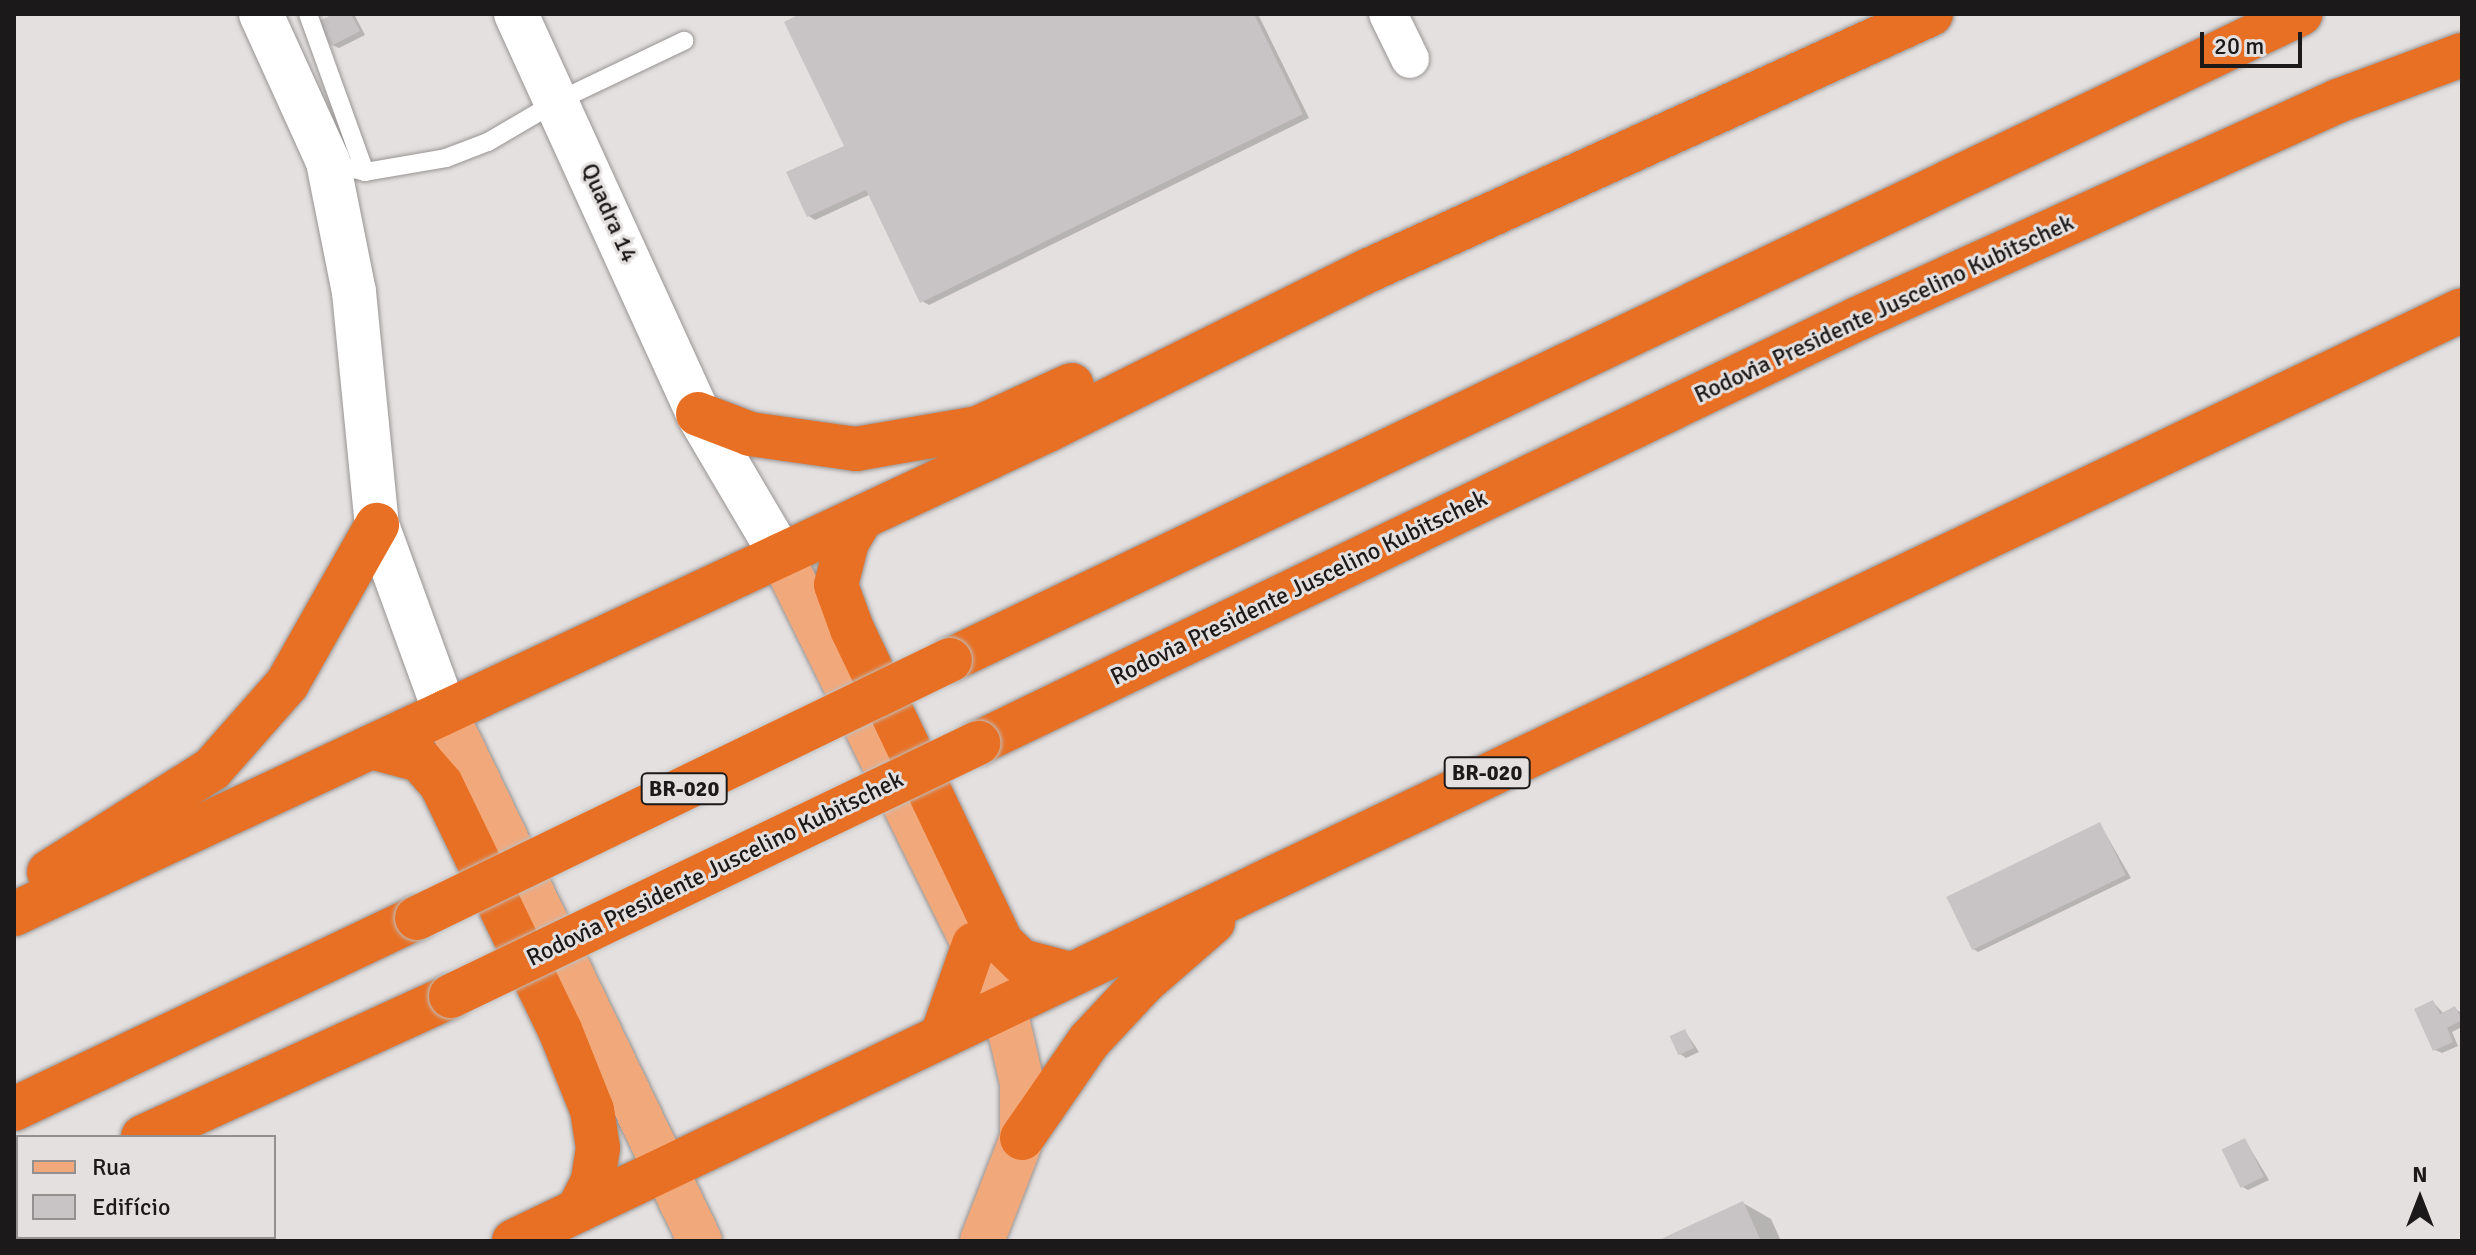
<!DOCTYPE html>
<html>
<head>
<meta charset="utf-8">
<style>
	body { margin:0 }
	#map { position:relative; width:2476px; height:1255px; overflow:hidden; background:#e4e0e0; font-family:Signika,sans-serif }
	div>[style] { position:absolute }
	.shadow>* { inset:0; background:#0003 }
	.building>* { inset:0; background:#c8c4c6; transform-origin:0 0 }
	.roads { filter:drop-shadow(0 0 2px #989493) drop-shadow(0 0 2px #989493) }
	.lane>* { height:18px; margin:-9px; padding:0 9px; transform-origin:9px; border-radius:9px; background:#fff }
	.street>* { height:38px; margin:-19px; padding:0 19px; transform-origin:19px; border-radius:19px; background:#fff }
	.secondary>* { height:44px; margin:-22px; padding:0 22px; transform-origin:22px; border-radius:22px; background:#fff }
	.primary>* { height:44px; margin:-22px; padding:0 22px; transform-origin:22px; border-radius:22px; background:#f1a97c }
	.highway>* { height:44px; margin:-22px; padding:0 22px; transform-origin:22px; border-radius:22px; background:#e87024 }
	.bridges { filter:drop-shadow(0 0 2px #bfbfbf) drop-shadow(0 0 2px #bfbfbf) }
	.highway-bridge>* { height:44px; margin:-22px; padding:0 22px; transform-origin:22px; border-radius:22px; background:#e87024 }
	span { translate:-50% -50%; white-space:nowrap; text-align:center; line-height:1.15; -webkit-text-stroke:6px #e4e0e0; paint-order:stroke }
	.shield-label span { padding:2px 6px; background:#e4e0e0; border:2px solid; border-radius:6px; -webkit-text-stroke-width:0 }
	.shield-label { font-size:22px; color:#1b1919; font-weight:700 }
	.street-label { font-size:24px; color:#1b1919 }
	.frame { position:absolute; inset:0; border:16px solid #1b1919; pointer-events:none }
	.legend { position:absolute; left:16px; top:1135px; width:260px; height:104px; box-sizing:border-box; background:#e4e0e0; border:2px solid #949090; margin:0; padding:10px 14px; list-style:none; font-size:24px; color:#1b1919 }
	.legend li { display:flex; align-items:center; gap:16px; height:40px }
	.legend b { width:40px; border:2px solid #949090 }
	.north { position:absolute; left:2380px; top:1159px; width:80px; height:80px; -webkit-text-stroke:6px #e4e0e0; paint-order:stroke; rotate:0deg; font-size:22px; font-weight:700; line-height:32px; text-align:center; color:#1b1919 }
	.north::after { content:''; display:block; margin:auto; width:28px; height:36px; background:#1b1919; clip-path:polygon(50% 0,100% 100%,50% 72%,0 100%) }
	.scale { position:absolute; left:2200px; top:32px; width:102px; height:36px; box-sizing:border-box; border:4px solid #1b1919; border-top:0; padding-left:10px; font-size:24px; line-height:28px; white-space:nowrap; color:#1b1919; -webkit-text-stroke:6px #e4e0e0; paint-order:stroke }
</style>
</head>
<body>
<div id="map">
	<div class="shadow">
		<i style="clip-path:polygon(337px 14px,354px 14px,365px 35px,339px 48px,332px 45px)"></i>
		<i style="clip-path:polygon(805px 14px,1258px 14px,1309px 118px,929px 305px,922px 301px,871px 194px,815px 220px,809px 216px,847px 147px)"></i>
		<i style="clip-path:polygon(2100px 824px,2131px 878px,1978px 952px,1972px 948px)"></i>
		<i style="clip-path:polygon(2433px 1002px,2444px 1014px,2455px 1009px,2462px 1013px,2462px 1027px,2452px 1032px,2458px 1046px,2442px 1053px,2435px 1050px)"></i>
		<i style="clip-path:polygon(1685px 1031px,1699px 1052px,1686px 1058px,1680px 1054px)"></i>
		<i style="clip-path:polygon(2245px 1140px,2269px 1180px,2248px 1190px,2241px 1186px)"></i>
		<i style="clip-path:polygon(1743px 1203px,1771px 1219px,1781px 1241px,1662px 1241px)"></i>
	</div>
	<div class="building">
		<i style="clip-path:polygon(333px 14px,351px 14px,360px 31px,331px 46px,318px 22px)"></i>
		<i style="clip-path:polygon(800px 14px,1254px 14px,1303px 114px,920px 303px,866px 190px,807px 217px,786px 172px,844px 146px,784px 22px)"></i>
		<i style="left:2100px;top:822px;width:59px;height:171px;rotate:64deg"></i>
		<i style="clip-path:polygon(2433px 1000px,2440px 1014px,2455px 1006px,2462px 1020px,2447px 1028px,2453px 1042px,2433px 1051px,2414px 1009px)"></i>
		<i style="left:1685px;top:1029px;width:21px;height:17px;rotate:65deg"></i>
		<i style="left:2245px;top:1138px;width:43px;height:26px;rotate:64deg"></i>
		<i style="clip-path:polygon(1743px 1201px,1761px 1241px,1657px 1241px,1680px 1230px)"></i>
	</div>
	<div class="roads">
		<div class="lane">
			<i style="left:308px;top:14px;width:168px;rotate:70.2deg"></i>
			<i style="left:330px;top:163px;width:36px;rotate:14deg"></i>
			<i style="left:365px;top:172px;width:82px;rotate:-9.8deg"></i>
			<i style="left:446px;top:158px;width:45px;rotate:-20.9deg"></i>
			<i style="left:488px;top:142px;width:81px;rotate:-30.4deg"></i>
			<i style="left:558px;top:101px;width:140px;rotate:-25.5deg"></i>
		</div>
		<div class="street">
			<i style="left:1388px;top:14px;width:50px;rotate:63.9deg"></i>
		</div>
		<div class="secondary">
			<i style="left:261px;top:14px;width:162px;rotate:65.6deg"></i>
			<i style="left:328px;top:162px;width:133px;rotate:78.7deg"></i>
			<i style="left:354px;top:292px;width:234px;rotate:84.4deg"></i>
			<i style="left:377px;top:525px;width:199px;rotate:70deg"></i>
			<i style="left:516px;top:14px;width:439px;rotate:65.5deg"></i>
			<i style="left:698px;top:414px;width:164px;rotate:59.5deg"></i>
		</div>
		<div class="primary">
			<i style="left:781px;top:555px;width:503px;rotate:63.69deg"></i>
			<i style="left:1004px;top:1006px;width:79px;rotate:76.8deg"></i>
			<i style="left:1022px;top:1083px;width:55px;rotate:90deg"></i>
			<i style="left:1022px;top:1138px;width:110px;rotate:111.2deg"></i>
			<i style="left:445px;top:712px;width:587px;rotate:64.26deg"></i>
		</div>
		<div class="highway">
			<i style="left:698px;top:414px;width:56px;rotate:21deg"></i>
			<i style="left:750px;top:434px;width:107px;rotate:8.1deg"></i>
			<i style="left:856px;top:449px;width:124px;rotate:-9.8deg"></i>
			<i style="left:978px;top:428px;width:103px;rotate:-24.6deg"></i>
			<i style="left:862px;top:517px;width:29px;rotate:121deg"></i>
			<i style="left:847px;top:542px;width:44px;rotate:104.3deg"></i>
			<i style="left:836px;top:585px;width:47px;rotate:70deg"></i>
			<i style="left:852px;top:629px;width:347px;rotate:64.5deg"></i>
			<i style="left:1001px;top:942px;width:28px;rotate:44deg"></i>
			<i style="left:1021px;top:961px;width:51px;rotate:14.9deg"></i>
			<i style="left:950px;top:660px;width:1497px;rotate:-25.57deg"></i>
			<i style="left:978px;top:743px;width:976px;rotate:-25.75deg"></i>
			<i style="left:1857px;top:319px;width:528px;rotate:-24.38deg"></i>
			<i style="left:2338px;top:101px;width:132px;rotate:-20.4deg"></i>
			<i style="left:371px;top:747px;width:51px;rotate:14.9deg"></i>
			<i style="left:420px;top:760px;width:32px;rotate:49deg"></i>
			<i style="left:441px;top:784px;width:273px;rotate:64.2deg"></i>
			<i style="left:560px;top:1030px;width:86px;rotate:68.2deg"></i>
			<i style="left:592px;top:1110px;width:38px;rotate:81deg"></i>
			<i style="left:598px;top:1148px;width:33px;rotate:99deg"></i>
			<i style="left:593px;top:1181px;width:33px;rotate:117deg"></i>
			<i style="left:49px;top:872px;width:193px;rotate:-32.3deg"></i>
			<i style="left:212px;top:769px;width:113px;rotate:-48.6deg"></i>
			<i style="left:287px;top:684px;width:183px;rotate:-60.5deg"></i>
			<i style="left:14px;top:914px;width:1142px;rotate:-25.08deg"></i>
			<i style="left:1048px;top:430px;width:354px;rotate:-26.5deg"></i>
			<i style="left:1365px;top:272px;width:622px;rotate:-24.5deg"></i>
			<i style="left:942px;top:1036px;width:97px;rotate:-70.8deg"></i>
			<i style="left:14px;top:1109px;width:446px;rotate:-25.4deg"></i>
			<i style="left:143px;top:1137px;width:339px;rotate:-24.6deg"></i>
			<i style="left:1022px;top:1138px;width:118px;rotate:-55.4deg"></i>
			<i style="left:1089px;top:1041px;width:79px;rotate:-47deg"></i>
			<i style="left:1143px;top:983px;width:93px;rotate:-41.1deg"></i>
			<i style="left:14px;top:1196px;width:4px;rotate:-27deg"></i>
			<i style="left:514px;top:1241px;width:2159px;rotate:-25.54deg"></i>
		</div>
	</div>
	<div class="bridges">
		<div class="highway-bridge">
			<i style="left:417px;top:918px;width:592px;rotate:-25.83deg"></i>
			<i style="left:451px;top:996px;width:585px;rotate:-25.64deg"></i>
		</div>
	</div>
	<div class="shield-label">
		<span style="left:1487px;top:773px">BR-020</span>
		<span style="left:684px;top:789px">BR-020</span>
	</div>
	<div class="street-label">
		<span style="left:609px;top:213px;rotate:66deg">Quadra 14</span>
		<span style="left:1884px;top:309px;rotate:-25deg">Rodovia Presidente Juscelino Kubitschek</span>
		<span style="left:1299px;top:588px;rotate:-26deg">Rodovia Presidente Juscelino Kubitschek</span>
		<span style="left:715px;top:869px;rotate:-26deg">Rodovia Presidente Juscelino Kubitschek</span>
	</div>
	<div class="frame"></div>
	<ul class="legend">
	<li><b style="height:10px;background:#f1a97c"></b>Rua</li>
	<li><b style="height:22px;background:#c8c4c6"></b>Edifício</li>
	</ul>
	<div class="north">N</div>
	<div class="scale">20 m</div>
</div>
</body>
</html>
